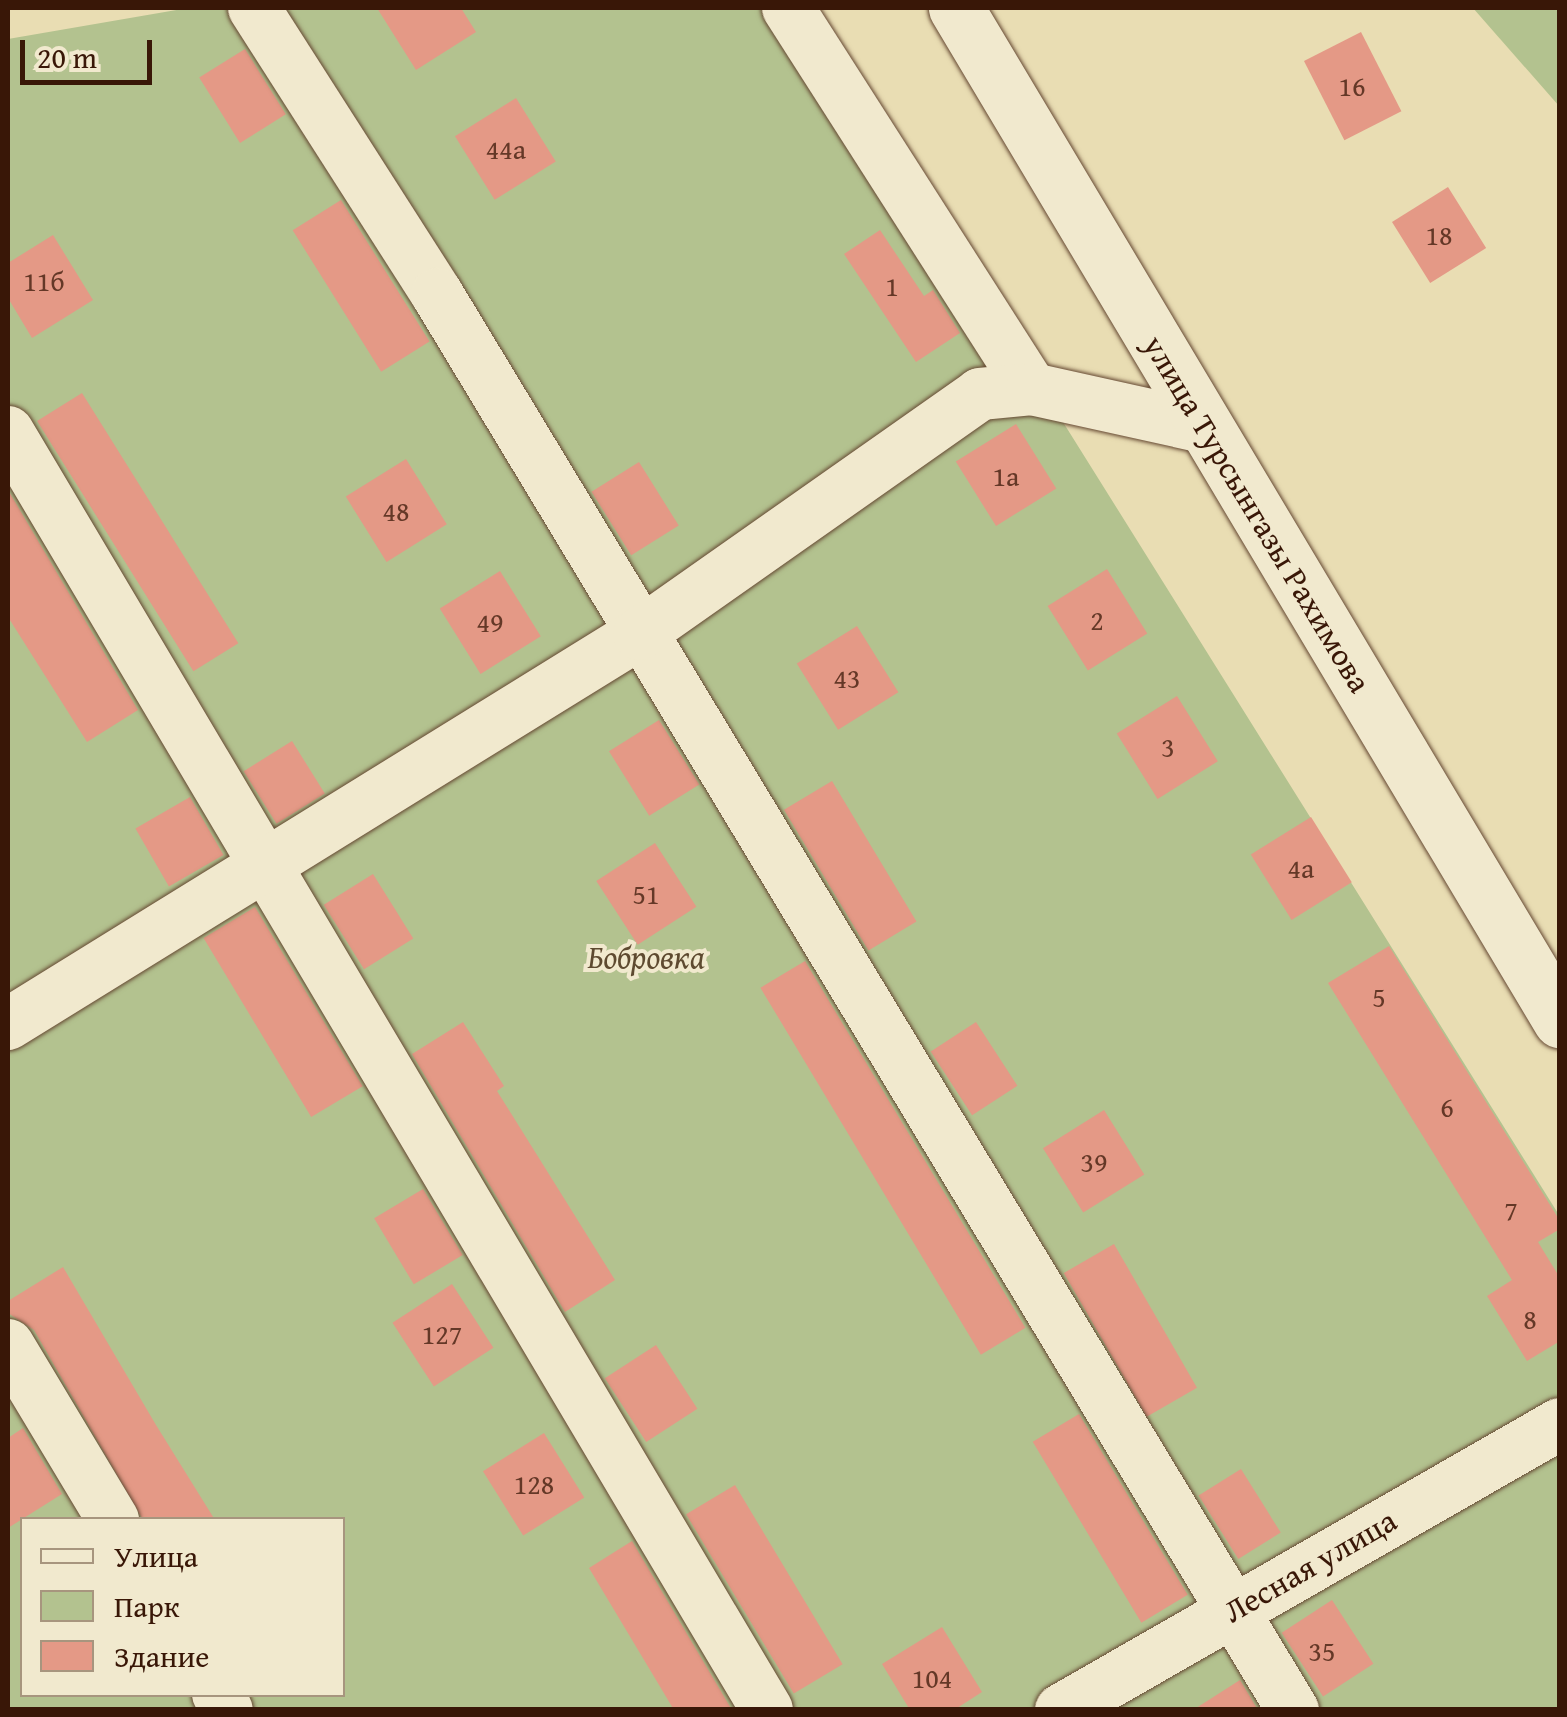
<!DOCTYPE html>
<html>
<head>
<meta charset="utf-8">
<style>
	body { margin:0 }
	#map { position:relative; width:1567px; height:1717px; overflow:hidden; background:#e9ddb3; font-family:"Gentium Book Plus",serif }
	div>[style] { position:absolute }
	.green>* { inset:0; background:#b3c28f }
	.building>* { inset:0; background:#e49986; transform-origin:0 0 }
	.roads { filter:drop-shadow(0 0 2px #654832) drop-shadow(0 0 2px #654832) }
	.street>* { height:52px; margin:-26px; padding:0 26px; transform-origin:26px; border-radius:26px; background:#f1e9ce }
	.secondary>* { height:55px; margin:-27.5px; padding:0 27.5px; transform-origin:27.5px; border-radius:27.5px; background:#f1e9ce }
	span { translate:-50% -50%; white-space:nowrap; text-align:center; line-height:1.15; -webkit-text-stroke:8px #f1e9ce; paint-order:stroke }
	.number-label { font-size:28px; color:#643827 }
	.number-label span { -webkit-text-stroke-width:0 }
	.street-label { font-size:32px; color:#391707 }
	.park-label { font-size:32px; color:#5e4a30; font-style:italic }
	.frame { position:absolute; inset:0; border:10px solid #391707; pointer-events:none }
	.legend { position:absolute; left:20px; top:1517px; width:325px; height:180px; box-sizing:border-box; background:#f1e9ce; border:2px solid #a7957e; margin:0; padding:12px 18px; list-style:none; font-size:30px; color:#391707 }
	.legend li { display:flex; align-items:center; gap:20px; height:50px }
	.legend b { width:50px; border:2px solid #a7957e }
	.scale { position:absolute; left:20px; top:40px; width:132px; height:45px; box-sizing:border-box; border:5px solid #391707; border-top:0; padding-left:12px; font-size:30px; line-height:35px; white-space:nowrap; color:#391707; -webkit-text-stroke:8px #f1e9ce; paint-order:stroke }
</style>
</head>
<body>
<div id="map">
	<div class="green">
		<i style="clip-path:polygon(evenodd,188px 8px,804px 8px,1559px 1215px,1559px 1709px,8px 1709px,8px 39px,188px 8px,22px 1520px,342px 1520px,342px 1694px,22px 1694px,22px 1520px)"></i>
		<i style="clip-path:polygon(1473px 8px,1559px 8px,1559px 106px)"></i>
	</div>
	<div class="building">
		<i style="clip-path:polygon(377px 8px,461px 8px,476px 32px,416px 70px)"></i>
		<i style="left:1361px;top:32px;width:89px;height:64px;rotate:63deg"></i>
		<i style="left:245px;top:49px;width:77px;height:54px;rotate:58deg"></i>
		<i style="left:516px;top:98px;width:75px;height:72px;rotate:58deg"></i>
		<i style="left:1448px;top:187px;width:72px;height:66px;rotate:58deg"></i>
		<i style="left:341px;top:200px;width:167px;height:57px;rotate:58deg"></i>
		<i style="clip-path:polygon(880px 230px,924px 296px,933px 290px,960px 333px,916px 362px,844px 254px)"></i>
		<i style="clip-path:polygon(53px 235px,93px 300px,32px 338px,8px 298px,8px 263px)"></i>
		<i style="left:82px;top:393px;width:295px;height:53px;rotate:58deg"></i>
		<i style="left:1016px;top:424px;width:76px;height:71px;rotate:58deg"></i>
		<i style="left:406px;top:459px;width:77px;height:71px;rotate:58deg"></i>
		<i style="left:639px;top:462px;width:75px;height:56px;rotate:58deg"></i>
		<i style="clip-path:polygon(8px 490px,138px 710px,87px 742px,8px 617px)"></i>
		<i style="left:1107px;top:569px;width:76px;height:70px;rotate:58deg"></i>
		<i style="left:500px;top:571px;width:77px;height:71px;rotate:58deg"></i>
		<i style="left:857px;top:626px;width:78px;height:71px;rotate:58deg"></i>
		<i style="left:1177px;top:696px;width:77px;height:71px;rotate:58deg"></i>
		<i style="left:659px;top:720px;width:76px;height:59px;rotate:58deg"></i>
		<i style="left:292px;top:741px;width:62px;height:57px;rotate:58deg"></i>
		<i style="left:832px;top:781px;width:164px;height:56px;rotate:59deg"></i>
		<i style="left:190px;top:797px;width:67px;height:63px;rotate:60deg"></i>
		<i style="left:1311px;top:817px;width:77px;height:71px;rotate:58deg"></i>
		<i style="left:655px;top:843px;width:76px;height:70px;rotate:57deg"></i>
		<i style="left:373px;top:874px;width:76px;height:58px;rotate:58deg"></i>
		<i style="left:255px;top:907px;width:209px;height:60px;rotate:59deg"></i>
		<i style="clip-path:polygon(1389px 946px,1560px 1221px,1560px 1229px,1538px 1242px,1560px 1278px,1560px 1341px,1527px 1361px,1487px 1296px,1512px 1280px,1328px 983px)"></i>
		<i style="left:805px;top:961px;width:428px;height:52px;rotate:59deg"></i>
		<i style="clip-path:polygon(463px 1022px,504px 1086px,497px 1091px,615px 1280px,565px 1312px,412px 1054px)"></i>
		<i style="left:976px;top:1022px;width:76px;height:54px;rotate:57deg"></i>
		<i style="left:1104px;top:1110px;width:76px;height:72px;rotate:58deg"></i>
		<i style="left:423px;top:1189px;width:77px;height:57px;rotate:59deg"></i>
		<i style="left:1114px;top:1244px;width:166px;height:58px;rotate:60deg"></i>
		<i style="clip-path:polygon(63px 1267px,156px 1425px,215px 1520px,143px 1520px,34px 1330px,8px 1313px,8px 1301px)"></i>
		<i style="left:452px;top:1284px;width:76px;height:71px;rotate:57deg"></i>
		<i style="left:656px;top:1345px;width:76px;height:61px;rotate:57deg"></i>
		<i style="left:1079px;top:1414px;width:211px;height:54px;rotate:59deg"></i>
		<i style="clip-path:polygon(23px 1428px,62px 1494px,8px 1528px,8px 1438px)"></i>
		<i style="left:544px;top:1433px;width:76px;height:72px;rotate:58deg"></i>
		<i style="left:1241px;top:1469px;width:75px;height:50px;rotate:58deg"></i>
		<i style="left:735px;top:1485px;width:209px;height:57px;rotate:59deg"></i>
		<i style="clip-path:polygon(632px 1541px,732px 1710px,674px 1710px,589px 1568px)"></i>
		<i style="left:1332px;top:1600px;width:76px;height:60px;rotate:57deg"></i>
		<i style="clip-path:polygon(942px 1627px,982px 1692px,954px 1710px,910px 1710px,882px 1664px)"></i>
		<i style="clip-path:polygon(1240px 1680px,1258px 1710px,1193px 1710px)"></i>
	</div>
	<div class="roads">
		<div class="street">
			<i style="left:254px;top:8px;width:340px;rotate:57.4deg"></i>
			<i style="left:437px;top:294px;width:1655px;rotate:58.85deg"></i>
			<i style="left:788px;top:8px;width:452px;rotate:57.4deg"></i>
			<i style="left:8px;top:432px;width:1486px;rotate:59.29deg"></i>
			<i style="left:8px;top:1024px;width:742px;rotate:-31.72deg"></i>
			<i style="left:639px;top:634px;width:417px;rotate:-35.1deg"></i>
			<i style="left:980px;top:394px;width:52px;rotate:-5.5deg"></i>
			<i style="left:1032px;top:389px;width:176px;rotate:12.5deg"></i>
			<i style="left:8px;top:1345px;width:204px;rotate:59deg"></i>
			<i style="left:218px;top:1694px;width:18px;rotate:61deg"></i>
			<i style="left:1061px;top:1710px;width:575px;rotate:-29.82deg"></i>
		</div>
		<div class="secondary">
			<i style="left:956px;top:8px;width:1179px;rotate:59.17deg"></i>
		</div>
	</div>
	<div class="number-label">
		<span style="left:1352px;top:86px">16</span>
		<span style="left:506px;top:149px">44а</span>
		<span style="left:1439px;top:235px">18</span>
		<span style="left:44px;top:281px">11б</span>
		<span style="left:892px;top:286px">1</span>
		<span style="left:1006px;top:476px">1а</span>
		<span style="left:396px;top:511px">48</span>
		<span style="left:1097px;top:620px">2</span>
		<span style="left:490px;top:622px">49</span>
		<span style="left:847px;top:678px">43</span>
		<span style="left:1168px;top:747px">3</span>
		<span style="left:1301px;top:868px">4а</span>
		<span style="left:646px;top:894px">51</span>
		<span style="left:1379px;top:997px">5</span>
		<span style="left:1447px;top:1107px">6</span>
		<span style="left:1094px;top:1162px">39</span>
		<span style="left:1511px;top:1210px">7</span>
		<span style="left:1530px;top:1319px">8</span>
		<span style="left:442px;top:1334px">127</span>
		<span style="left:534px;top:1484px">128</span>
		<span style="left:1322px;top:1651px">35</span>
		<span style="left:932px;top:1678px">104</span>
	</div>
	<div class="street-label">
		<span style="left:1257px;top:514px;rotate:59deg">улица Турсынгазы Рахимова</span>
		<span style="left:1310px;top:1566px;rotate:-30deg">Лесная улица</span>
	</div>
	<div class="park-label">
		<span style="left:646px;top:957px">Бобровка</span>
	</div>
	<div class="frame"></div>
	<ul class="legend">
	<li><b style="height:12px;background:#f1e9ce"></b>Улица</li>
	<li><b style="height:28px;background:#b3c28f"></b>Парк</li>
	<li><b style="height:28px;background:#e49986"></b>Здание</li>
	</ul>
	<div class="scale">20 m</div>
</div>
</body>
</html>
